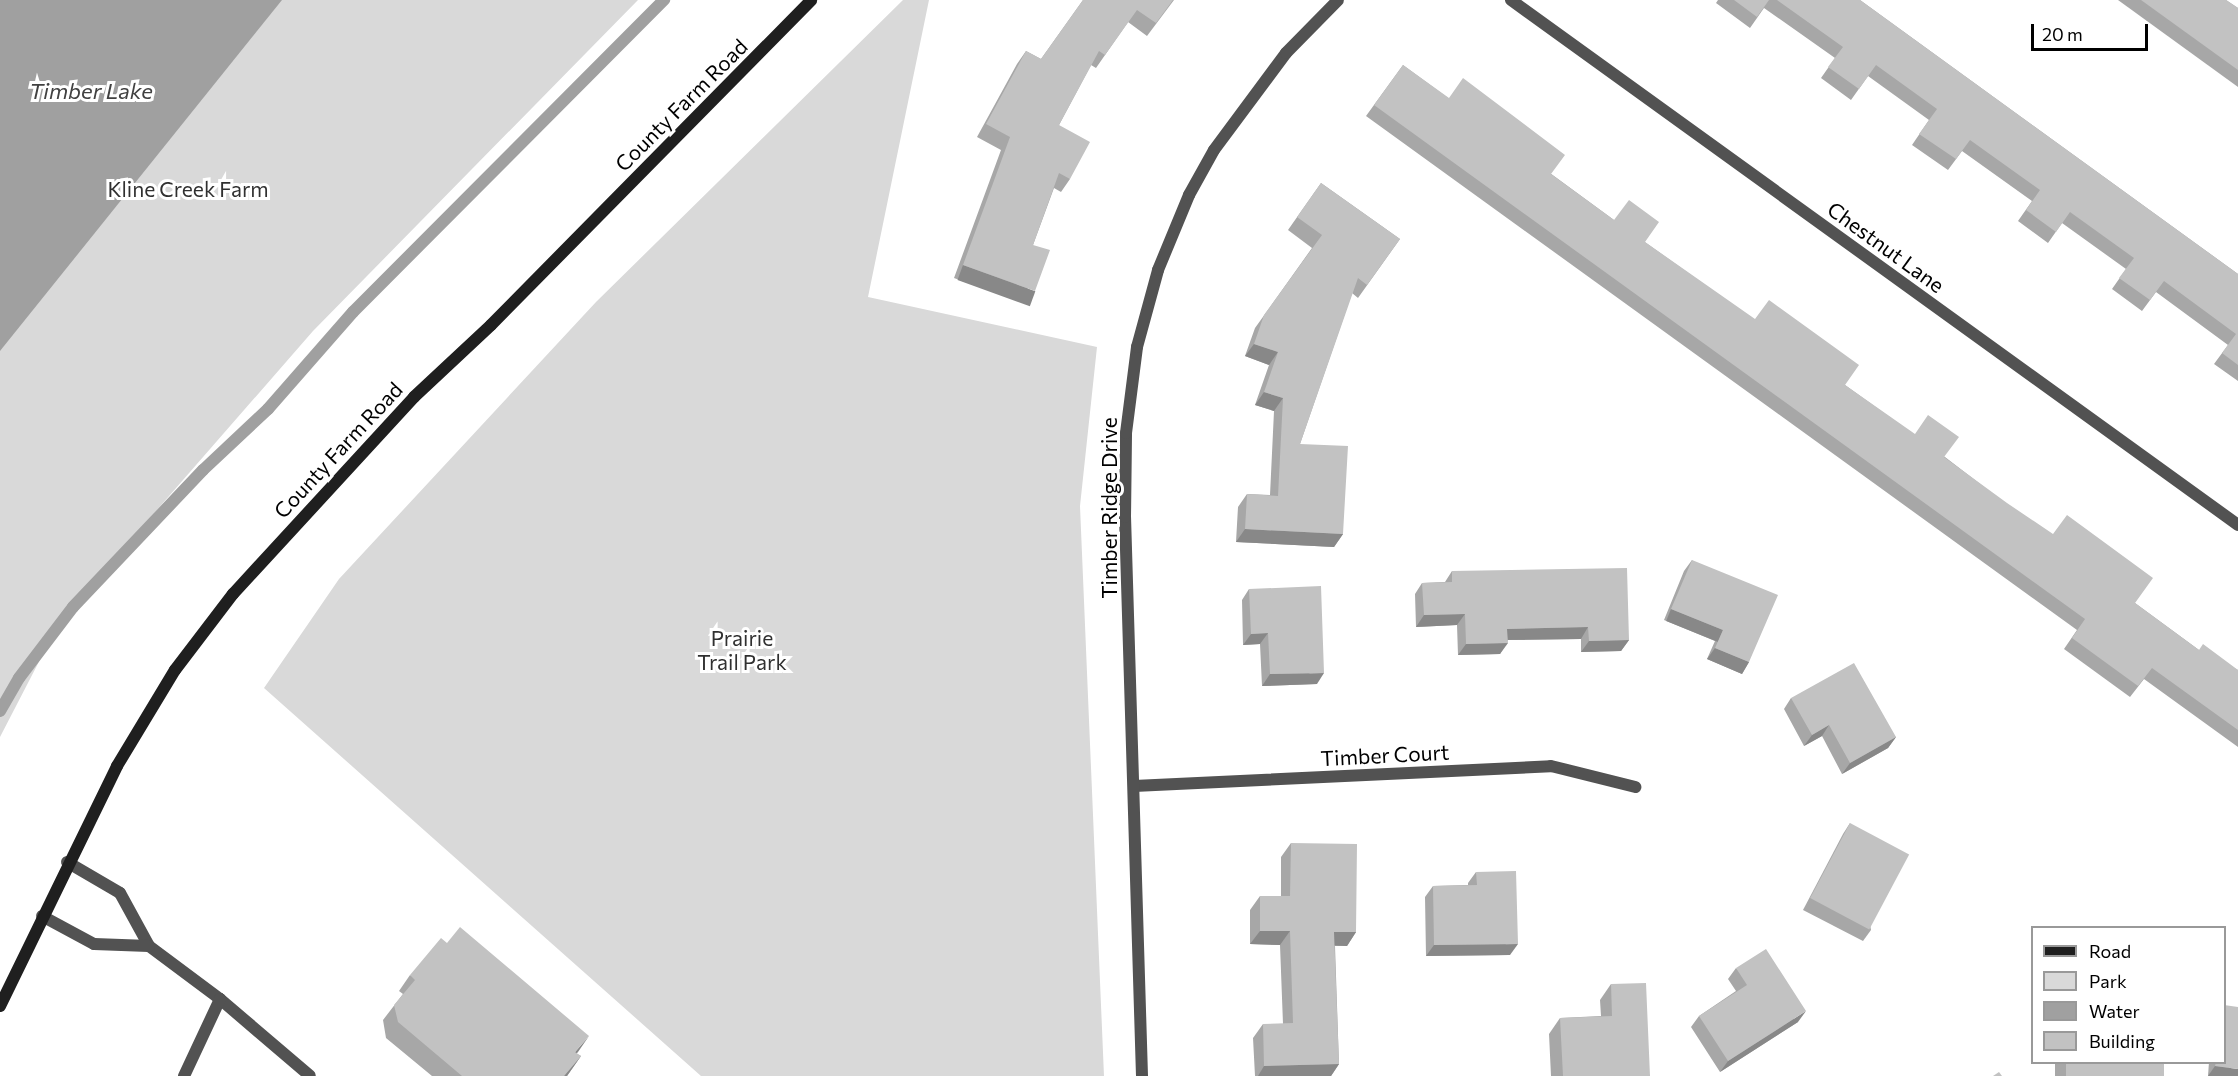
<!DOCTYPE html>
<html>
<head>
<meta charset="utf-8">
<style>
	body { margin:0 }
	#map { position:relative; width:2238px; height:1076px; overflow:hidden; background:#fff; font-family:Commissioner,sans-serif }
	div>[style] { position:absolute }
	.green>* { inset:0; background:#d9d9d9 }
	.water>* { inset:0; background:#a0a0a0 }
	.stream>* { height:12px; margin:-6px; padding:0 6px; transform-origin:6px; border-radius:6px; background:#a0a0a0 }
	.lane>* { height:12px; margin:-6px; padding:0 6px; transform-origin:6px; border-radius:6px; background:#525252 }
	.street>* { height:12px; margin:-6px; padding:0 6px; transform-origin:6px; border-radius:6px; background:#525252 }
	.secondary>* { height:12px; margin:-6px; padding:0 6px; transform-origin:6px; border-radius:6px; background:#1f1f1f }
	.wall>* { inset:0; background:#a7a7a7; transform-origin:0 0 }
	.shaded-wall>* { inset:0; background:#888; transform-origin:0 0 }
	.building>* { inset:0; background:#c2c2c2; transform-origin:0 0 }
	span { translate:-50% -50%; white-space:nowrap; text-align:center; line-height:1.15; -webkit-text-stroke:6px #fff; paint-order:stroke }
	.street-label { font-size:21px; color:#000 }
	.park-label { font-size:21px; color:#303030 }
	.water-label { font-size:22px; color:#414141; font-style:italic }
	.legend { position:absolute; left:2031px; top:926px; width:195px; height:138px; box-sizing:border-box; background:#fff; border:2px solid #999; margin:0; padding:8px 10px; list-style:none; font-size:18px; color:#000 }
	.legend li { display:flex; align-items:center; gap:12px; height:30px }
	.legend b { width:30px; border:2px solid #999 }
	.scale { position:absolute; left:2031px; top:24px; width:117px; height:27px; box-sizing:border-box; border:3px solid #000; border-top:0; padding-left:8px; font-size:18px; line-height:21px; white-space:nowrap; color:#000; -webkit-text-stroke:4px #fff; paint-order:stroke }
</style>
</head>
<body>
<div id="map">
	<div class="green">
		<i style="clip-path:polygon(0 0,638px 0,313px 331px,60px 621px,0 737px)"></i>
		<i style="clip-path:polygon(903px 0,929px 0,868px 297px,1097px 347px,1080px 506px,1104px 1076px,701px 1076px,264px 688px,339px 579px,596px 302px)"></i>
	</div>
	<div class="water">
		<i style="clip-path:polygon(0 0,282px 0,0 351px)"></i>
	</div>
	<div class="stream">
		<i style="left:0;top:711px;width:38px;rotate:-60deg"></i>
		<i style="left:19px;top:678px;width:89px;rotate:-52.7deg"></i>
		<i style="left:73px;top:607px;width:189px;rotate:-46.5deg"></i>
		<i style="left:203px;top:470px;width:89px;rotate:-43.2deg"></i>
		<i style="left:268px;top:409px;width:129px;rotate:-48.8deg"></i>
		<i style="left:353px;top:312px;width:441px;rotate:-45.1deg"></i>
	</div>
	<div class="lane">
		<i style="left:67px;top:862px;width:61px;rotate:30.3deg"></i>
		<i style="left:120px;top:893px;width:60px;rotate:61.3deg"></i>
		<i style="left:149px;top:946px;width:89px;rotate:36.7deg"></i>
		<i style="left:220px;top:999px;width:118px;rotate:40.5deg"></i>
		<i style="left:42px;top:916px;width:59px;rotate:28.3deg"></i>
		<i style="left:94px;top:944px;width:55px;rotate:2.1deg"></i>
		<i style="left:184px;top:1076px;width:85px;rotate:-64.9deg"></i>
	</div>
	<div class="street">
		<i style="left:1511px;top:0;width:897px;rotate:35.83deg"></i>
		<i style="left:1134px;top:786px;width:417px;rotate:-2.7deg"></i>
		<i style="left:1551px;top:766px;width:87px;rotate:14deg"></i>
		<i style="left:1142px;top:1076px;width:559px;rotate:-91.74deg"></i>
		<i style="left:1125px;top:517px;width:84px;rotate:-89.3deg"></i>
		<i style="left:1126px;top:433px;width:87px;rotate:-82.7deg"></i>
		<i style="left:1137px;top:347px;width:80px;rotate:-74.7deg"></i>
		<i style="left:1158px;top:270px;width:81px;rotate:-67.5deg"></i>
		<i style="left:1189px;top:195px;width:51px;rotate:-60.9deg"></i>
		<i style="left:1214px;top:150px;width:121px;rotate:-53.4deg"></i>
		<i style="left:1286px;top:53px;width:74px;rotate:-45.5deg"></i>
	</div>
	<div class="secondary">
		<i style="left:0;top:1006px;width:267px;rotate:-64deg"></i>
		<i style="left:117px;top:766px;width:112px;rotate:-58.9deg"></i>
		<i style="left:175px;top:670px;width:96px;rotate:-52.7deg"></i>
		<i style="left:233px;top:594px;width:268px;rotate:-47.4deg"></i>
		<i style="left:414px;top:397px;width:105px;rotate:-43.1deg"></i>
		<i style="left:491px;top:325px;width:456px;rotate:-45.4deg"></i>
	</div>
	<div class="wall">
		<i style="clip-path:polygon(1083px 0,1174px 0,1147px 36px,1128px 22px,1096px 68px,1091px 65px,1059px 125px,1070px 179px,1061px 192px,1054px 188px,1033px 245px,1026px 304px,954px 278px,1001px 150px,977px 137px,1017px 64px,1026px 51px,1041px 59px)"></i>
		<i style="clip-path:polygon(1718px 0,1860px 0,2238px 274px,2238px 381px,2214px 364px,2228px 345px,2156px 292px,2142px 311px,2112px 289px,2126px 269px,2062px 223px,2048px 243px,2018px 221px,2032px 201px,1962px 151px,1948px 170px,1912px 145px,1929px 120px,1868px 76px,1851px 100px,1821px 78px,1835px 58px,1764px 8px,1750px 28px,1716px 3px)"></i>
		<i style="clip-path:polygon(2118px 0,2226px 0,2238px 8px,2238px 87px)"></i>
		<i style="clip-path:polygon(1403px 65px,1614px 220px,1845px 385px,1945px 457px,2135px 603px,2199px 650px,2238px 670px,2238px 747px,2144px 679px,2130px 697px,2064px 649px,2077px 630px,1366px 116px)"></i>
		<i style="clip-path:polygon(1321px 183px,1400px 239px,1358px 298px,1352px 293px,1300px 444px,1343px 534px,1334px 547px,1236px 542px,1238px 507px,1247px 494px,1270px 495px,1274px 411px,1255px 405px,1269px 365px,1245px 356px,1255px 328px,1312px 248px,1288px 230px)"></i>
		<i style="clip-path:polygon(1692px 560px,1749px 662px,1742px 674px,1707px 659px,1715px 641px,1664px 620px,1684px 571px)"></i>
		<i style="clip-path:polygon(1452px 571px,1629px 640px,1621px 651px,1581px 652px,1581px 639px,1508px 640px,1500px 654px,1458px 655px,1457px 625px,1416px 627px,1415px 594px,1422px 583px,1445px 582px)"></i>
		<i style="clip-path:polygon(1249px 589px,1317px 684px,1262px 686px,1260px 644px,1243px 645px,1242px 600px)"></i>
		<i style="clip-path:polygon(1791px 698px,1896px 737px,1888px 748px,1842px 774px,1822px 736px,1804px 746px,1784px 709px)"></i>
		<i style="clip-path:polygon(1850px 823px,1871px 930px,1863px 941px,1803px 910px,1843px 834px)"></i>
		<i style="clip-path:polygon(1291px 843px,1356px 932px,1347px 946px,1335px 946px,1339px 1064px,1331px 1076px,1255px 1076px,1253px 1038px,1263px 1024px,1283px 1024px,1280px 945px,1250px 944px,1250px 910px,1260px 896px,1281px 896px,1281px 857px)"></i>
		<i style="clip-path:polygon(1476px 872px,1510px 955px,1426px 956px,1425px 897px,1433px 886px,1468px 885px,1468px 883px)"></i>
		<i style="clip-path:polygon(1736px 968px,1798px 1022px,1720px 1072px,1691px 1027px,1699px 1016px,1736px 991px,1728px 979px)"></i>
		<i style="clip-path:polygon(410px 975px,577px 1054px,581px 1056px,567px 1076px,432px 1076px,386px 1038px,383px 1020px,403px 994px,399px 991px)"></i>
		<i style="clip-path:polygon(1611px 984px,1650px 1076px,1551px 1076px,1549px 1034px,1560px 1018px,1601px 1016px,1600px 1000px)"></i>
		<i style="left:2055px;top:1062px;width:109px;height:15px"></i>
		<i style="clip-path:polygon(2209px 1062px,2224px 1062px,2238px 1076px,2208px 1076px)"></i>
	</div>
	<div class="shaded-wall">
		<i style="left:963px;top:265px;width:77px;height:16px;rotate:20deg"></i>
		<i style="clip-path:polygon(1254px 344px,1278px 352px,1269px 365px,1245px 356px)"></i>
		<i style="clip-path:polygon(1264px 392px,1283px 398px,1274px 411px,1255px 405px)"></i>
		<i style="clip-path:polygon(1245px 529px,1343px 534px,1334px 547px,1236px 542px)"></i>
		<i style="left:1671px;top:609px;width:56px;height:13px;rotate:22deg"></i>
		<i style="clip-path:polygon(1465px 614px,1457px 625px,1416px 627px,1424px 615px)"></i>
		<i style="clip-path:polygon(1588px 627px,1581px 639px,1500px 640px,1507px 629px)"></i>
		<i style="clip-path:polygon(1268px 633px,1260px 644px,1243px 645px,1251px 634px)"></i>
		<i style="clip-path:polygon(1629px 640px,1621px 651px,1581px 652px,1589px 641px)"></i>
		<i style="clip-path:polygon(1508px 643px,1500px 654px,1458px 655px,1466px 644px)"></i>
		<i style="clip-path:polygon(1715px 648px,1749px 662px,1742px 674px,1707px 659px)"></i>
		<i style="clip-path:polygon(1324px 673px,1317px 684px,1262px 686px,1270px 674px)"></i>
		<i style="clip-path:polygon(1829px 725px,1822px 736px,1804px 746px,1812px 735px)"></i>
		<i style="clip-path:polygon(1896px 737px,1888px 748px,1842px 774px,1850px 763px)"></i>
		<i style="clip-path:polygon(1260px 931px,1290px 931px,1280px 945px,1250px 944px)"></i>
		<i style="clip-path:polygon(1334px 932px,1356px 932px,1347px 946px,1325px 945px)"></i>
		<i style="clip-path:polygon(1518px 944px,1510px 955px,1426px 956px,1434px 945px)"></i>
		<i style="clip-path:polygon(1806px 1011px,1798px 1022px,1720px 1072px,1728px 1061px)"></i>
		<i style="clip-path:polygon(589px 1036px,578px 1052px,564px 1068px,575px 1052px)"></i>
		<i style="clip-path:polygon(581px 1056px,567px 1076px,564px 1076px)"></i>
		<i style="clip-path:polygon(1339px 1064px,1331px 1076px,1258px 1076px,1264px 1066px)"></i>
		<i style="clip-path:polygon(2215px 1066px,2238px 1069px,2238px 1076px,2208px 1076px)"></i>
	</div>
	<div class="building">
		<i style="clip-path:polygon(1083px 0,1173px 0,1156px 23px,1137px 10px,1105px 55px,1099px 51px,1059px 125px,1090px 142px,1070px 179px,1059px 173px,1033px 245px,1050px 250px,1035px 291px,963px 265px,1010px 137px,986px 124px,1026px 51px,1041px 59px)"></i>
		<i style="clip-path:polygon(1734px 0,1769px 0,1757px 17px)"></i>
		<i style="clip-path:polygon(1777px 0,1860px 0,2238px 274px,2238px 365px,2222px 353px,2236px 334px,2164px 281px,2150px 300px,2119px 278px,2134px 258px,2070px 212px,2056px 232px,2026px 210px,2040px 190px,1970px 140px,1956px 159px,1919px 134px,1937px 109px,1876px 65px,1859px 89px,1828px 67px,1843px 47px)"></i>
		<i style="clip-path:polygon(2141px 0,2226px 0,2238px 8px,2238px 70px)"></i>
		<i style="clip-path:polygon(1403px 65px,1449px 98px,1463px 78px,1565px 155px,1551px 174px,1614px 220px,1629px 200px,1659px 222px,1645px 242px,1755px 319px,1769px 300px,1859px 365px,1845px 385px,1915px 434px,1928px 415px,1959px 437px,1944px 457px,2007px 503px,2053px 534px,2067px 515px,2153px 578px,2135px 603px,2199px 650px,2203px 644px,2238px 670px,2238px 730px,2152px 668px,2138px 686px,2072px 638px,2085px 619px,1374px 105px)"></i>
		<i style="clip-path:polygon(1321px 183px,1400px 239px,1367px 285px,1358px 278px,1300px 444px,1348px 446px,1343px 534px,1245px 529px,1247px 494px,1278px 496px,1283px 398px,1264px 392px,1278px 352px,1254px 344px,1264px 315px,1322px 235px,1297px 217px)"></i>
		<i style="clip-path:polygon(1692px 560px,1778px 595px,1749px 662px,1715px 648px,1723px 630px,1671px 609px)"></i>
		<i style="clip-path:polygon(1627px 568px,1629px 640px,1589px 641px,1588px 627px,1507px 629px,1508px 643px,1466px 644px,1465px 614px,1424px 615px,1422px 583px,1452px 582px,1452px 571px)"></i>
		<i style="clip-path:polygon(1321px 586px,1324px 673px,1270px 674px,1268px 633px,1251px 634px,1249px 589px)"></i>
		<i style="clip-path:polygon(1854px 663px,1896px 737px,1850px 763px,1829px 725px,1812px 735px,1791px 698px)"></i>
		<i style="left:1850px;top:823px;width:67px;height:85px;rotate:28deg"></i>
		<i style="clip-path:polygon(1291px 843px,1357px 844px,1356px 932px,1334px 932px,1339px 1064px,1264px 1066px,1263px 1024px,1293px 1023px,1290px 931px,1260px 931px,1260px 896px,1290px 896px)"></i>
		<i style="clip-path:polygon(1516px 871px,1518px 944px,1434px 945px,1433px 886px,1477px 885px,1476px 872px)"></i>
		<i style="clip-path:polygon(460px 927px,589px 1036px,575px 1052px,581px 1056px,564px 1076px,462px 1076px,398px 1022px,394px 1005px,415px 980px,410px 975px,441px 938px,447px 943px)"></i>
		<i style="clip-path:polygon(1766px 949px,1806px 1011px,1728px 1061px,1699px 1016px,1747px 985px,1736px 968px)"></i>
		<i style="clip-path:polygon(1646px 983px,1650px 1076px,1563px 1076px,1560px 1018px,1612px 1016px,1611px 984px)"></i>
		<i style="clip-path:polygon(2224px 1005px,2238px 1007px,2238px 1069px,2215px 1066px,2216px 1062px,2224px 1062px)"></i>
		<i style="left:2066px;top:1062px;width:98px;height:15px"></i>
		<i style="clip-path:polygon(1999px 1072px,2002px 1076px,1993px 1076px)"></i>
	</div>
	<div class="street-label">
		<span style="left:681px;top:105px;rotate:-45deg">County Farm Road</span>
		<span style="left:1886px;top:247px;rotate:36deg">Chestnut Lane</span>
		<span style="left:338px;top:450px;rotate:-47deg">County Farm Road</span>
		<span style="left:1109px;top:508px;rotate:-90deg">Timber Ridge Drive</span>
		<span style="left:1385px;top:755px;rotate:-3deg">Timber Court</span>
	</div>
	<div class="park-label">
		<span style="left:188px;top:189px">Kline Creek Farm</span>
		<span style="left:742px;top:650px">Prairie<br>Trail Park</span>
	</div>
	<div class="water-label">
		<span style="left:91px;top:91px">Timber Lake</span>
	</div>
	<ul class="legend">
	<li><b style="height:8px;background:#1f1f1f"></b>Road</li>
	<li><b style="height:16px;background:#d9d9d9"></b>Park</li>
	<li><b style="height:16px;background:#a0a0a0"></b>Water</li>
	<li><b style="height:16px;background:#c2c2c2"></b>Building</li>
	</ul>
	<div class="scale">20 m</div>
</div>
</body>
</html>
